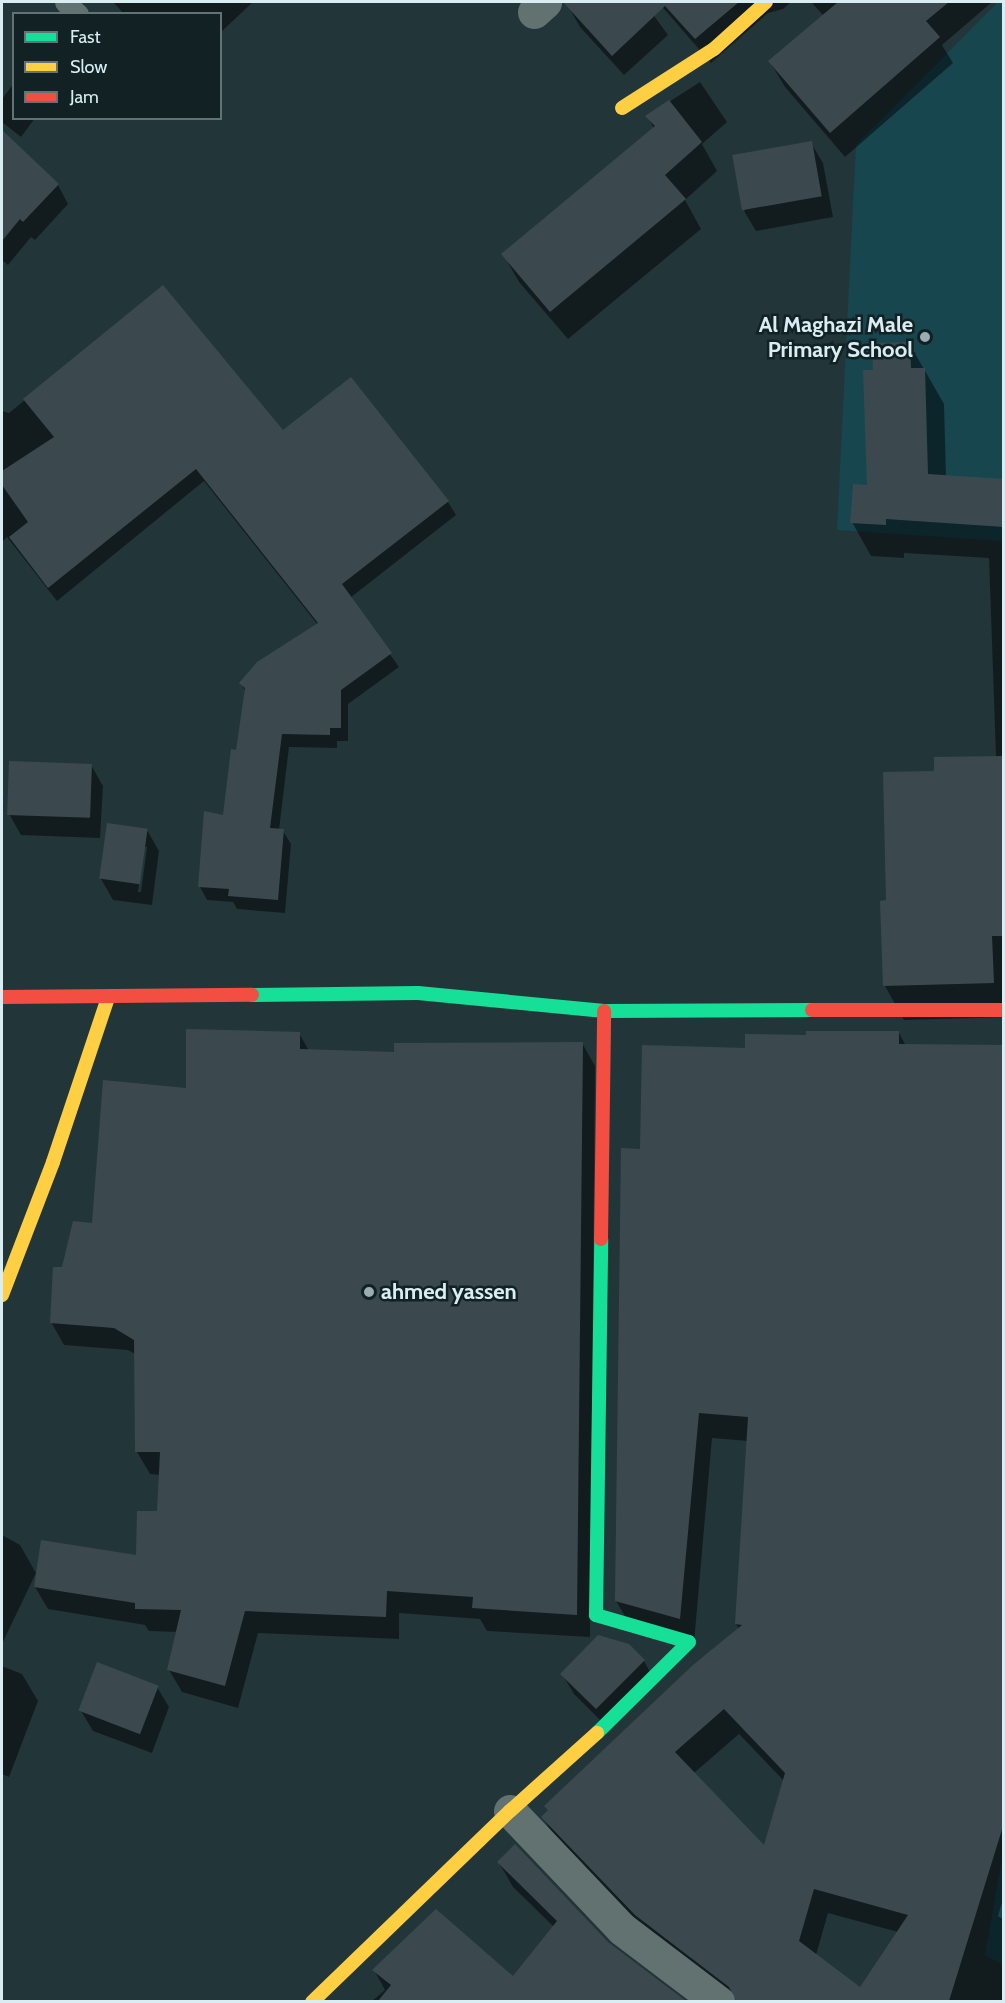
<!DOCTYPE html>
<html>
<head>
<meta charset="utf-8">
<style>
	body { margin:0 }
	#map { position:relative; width:1005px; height:2003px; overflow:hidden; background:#22363a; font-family:Cabin,sans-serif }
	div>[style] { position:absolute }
	.built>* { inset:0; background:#18464f }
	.shadow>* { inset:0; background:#0007 }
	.building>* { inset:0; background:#3b494f; transform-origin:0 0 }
	.lane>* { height:21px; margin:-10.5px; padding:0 10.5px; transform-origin:10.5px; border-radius:10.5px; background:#627270 }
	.street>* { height:33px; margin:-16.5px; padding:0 16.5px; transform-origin:16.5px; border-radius:16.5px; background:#627270 }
	.fast>* { height:14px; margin:-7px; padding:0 7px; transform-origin:7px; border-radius:7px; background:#16e098 }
	.slow>* { height:14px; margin:-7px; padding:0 7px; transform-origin:7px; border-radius:7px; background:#ffcf43 }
	.jam>* { height:14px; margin:-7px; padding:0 7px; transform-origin:7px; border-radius:7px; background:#f24e42 }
	.dots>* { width:16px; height:16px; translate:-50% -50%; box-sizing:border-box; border:3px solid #112124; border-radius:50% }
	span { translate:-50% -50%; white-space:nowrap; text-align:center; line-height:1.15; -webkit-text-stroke:5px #112124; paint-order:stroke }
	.poi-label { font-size:22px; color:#d9edf2; font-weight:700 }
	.right { translate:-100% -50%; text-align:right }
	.left { translate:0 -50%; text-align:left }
	.frame { position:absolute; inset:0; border:3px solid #d9edf2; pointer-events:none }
	.legend { position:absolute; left:12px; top:12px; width:210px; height:108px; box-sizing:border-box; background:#112124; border:2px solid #617376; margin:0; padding:8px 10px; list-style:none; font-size:18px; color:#d9edf2 }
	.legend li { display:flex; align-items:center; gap:12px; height:30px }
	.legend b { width:30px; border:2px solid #617376 }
</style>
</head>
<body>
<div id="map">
	<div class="built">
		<i style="clip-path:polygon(998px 2px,1003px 2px,1003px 541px,837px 530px,856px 145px)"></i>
		<i style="clip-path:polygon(1003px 1853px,1004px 1965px,1003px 1965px,985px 1955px)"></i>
	</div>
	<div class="shadow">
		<i style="clip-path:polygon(113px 2px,253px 2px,220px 33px,220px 14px,124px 14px)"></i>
		<i style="clip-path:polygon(573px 2px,644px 2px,668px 35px,624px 75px,580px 27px,568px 6px)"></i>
		<i style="clip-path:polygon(658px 2px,791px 2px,783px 9px,768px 13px,711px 63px)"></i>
		<i style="clip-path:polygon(811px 2px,992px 2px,942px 45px,953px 63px,845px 157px,785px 87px,770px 62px,824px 16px)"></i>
		<i style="clip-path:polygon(700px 82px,727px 122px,702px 144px,717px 171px,685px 200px,701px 229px,568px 339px,519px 282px,503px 254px,654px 128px,647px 116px)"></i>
		<i style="clip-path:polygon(14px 83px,14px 118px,35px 118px,21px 137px,2px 122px,2px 99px)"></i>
		<i style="clip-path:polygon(9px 140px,58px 185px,68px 204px,35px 240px,31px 237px,8px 265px,2px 260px,2px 148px)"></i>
		<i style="clip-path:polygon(811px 143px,823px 163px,833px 217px,756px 231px,744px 211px)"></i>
		<i style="clip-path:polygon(163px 287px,283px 433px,448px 502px,456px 515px,350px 598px,399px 667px,348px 704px,348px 741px,337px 741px,337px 748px,289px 747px,279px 830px,283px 831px,291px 844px,285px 913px,237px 909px,233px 902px,207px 900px,200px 887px,225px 817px,246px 692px,241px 683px,318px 625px,204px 481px,57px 601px,7px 537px,2px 542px,2px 411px,9px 413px)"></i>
		<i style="clip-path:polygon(909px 343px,944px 404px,946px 477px,1004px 481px,1004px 1017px,904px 1020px,885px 986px,888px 902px,935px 772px,996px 757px,989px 558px,904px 553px,904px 558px,871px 556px,852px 522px,868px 487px,874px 372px)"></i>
		<i style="clip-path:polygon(91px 765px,103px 786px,100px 838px,21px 835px,9px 814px)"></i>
		<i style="clip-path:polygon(evenodd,147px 830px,159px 851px,152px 905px,113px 900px,101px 879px,147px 830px,144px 847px,147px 847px,141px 892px,138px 892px,144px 847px)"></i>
		<i style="clip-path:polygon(299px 1033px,309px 1051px,395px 1053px,582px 1043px,595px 1066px,590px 1637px,487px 1631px,480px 1619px,399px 1613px,399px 1639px,258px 1633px,238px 1708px,182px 1692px,169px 1670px,177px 1632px,149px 1631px,145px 1625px,48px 1609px,35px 1587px,137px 1556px,159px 1513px,161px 1475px,150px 1474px,137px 1452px,135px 1354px,128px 1350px,64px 1345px,51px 1322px,63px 1269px,187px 1090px)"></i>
		<i style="clip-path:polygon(evenodd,899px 1033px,906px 1046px,1004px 1525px,1004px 1896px,998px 1916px,1004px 1920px,1004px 2002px,731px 2002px,651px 1940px,557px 1842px,543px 1817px,739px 1629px,736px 1624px,748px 1441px,712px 1438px,694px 1643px,631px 1626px,616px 1601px,642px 1150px,747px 1049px,807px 1037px,899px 1033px,739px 1734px,784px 1781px,765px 1848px,694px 1773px,739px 1734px,899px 1033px,828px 1913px,898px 1932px,860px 1989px,816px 1955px,828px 1913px)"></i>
		<i style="clip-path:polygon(2px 1535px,20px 1545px,36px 1573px,2px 1644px)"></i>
		<i style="clip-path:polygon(644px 1661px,655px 1681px,608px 1728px,574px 1694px,562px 1674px)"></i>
		<i style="clip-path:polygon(2px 1666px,22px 1674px,38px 1701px,9px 1777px,2px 1774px)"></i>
		<i style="clip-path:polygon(157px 1687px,169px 1707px,152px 1753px,93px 1731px,81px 1711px)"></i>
		<i style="clip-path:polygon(499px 1863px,610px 1945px,684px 2002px,371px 2002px,385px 1990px,374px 1970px,513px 1979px,554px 1927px,513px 1887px)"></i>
	</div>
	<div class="building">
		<i style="clip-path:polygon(563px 2px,739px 2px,695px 39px,665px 6px,612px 56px)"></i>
		<i style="clip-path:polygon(838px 2px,949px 2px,926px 21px,940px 37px,830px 133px,768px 61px)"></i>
		<i style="clip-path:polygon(669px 100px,702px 142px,665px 175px,686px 199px,550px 312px,501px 254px,655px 126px,645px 116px)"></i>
		<i style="clip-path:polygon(2px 130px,59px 184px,23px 222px,20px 219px,2px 241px)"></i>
		<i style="left:812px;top:141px;width:56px;height:81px;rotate:80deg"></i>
		<i style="clip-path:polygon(163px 285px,283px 430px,351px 377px,449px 501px,342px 584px,392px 653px,341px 690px,341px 728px,330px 728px,330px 735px,282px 734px,270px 828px,284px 829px,278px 900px,228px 896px,229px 889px,198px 887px,204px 811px,223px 815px,231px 749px,236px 750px,245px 688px,239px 683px,257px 662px,318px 623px,196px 469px,48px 588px,9px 537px,28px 522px,2px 485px,2px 471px,54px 437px,23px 399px)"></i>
		<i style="clip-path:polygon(910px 342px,911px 368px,925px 368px,928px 474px,1004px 479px,1004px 527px,886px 519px,886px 525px,850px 523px,853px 484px,867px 485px,863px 370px,873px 370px,872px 343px)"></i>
		<i style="clip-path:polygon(1004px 756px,1004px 936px,992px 936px,994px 983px,883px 986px,880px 901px,886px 900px,883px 772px,934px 771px,934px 757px)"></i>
		<i style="left:9px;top:761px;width:83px;height:54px;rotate:2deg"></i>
		<i style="left:107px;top:823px;width:41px;height:56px;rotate:8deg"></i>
		<i style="clip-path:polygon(186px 1029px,300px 1032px,300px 1049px,394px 1052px,394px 1043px,583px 1042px,577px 1615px,472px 1608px,473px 1597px,387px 1591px,386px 1617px,245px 1611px,225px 1686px,167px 1670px,181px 1610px,135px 1609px,135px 1603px,34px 1587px,41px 1540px,136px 1555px,137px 1511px,157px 1511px,160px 1452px,135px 1452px,134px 1340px,114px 1328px,50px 1323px,53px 1267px,62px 1267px,73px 1221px,92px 1223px,103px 1080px,186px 1088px)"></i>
		<i style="clip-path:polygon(evenodd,806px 1031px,899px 1031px,899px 1044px,1004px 1045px,1004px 1823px,949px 2001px,736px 2001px,729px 1987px,635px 1915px,541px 1817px,548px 1810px,544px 1806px,693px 1665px,742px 1625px,735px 1624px,748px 1417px,699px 1413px,680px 1619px,615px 1601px,621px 1148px,640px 1149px,642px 1045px,745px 1048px,745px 1034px,806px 1035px,806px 1031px,724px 1709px,785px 1773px,764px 1845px,675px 1752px,724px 1709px,806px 1031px,814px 1889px,908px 1915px,860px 1987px,799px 1941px,814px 1889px)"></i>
		<i style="clip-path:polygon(598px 1635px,629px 1644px,645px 1660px,596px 1709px,560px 1674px)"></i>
		<i style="left:97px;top:1662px;width:66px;height:52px;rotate:21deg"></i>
		<i style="clip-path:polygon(515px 1844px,608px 1942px,686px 2001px,378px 2001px,391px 1985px,372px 1970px,436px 1909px,513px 1976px,557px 1921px,497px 1862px)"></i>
	</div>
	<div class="lane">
		<i style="left:65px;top:2px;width:18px;rotate:43deg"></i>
	</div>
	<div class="street">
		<i style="left:534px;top:12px;width:15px;rotate:-42deg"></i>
		<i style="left:510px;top:1811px;width:163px;rotate:46.5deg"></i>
		<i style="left:622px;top:1929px;width:121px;rotate:37.2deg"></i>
	</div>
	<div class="fast">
		<i style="left:252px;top:995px;width:166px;rotate:-0.7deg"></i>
		<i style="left:418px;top:993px;width:187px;rotate:5.5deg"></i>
		<i style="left:604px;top:1011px;width:208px;rotate:-0.3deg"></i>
		<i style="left:597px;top:1733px;width:129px;rotate:-44.7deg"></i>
		<i style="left:689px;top:1642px;width:97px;rotate:-163.8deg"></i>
		<i style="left:596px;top:1615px;width:376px;rotate:-89.2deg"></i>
	</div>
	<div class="slow">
		<i style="left:622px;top:108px;width:109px;rotate:-32.7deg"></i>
		<i style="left:714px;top:49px;width:70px;rotate:-42.1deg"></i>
		<i style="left:2px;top:1295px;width:142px;rotate:-69deg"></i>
		<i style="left:53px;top:1162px;width:173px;rotate:-71.5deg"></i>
		<i style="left:312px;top:2002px;width:275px;rotate:-44deg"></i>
		<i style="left:510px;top:1811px;width:117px;rotate:-41.9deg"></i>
	</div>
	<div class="jam">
		<i style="left:2px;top:997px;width:250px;rotate:-0.5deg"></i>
		<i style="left:812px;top:1010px;width:192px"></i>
		<i style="left:601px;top:1239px;width:228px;rotate:-89.2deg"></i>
	</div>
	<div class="dots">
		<i style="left:925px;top:337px;background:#99adb2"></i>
		<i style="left:369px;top:1292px;background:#99adb2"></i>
	</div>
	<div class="poi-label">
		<span class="right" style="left:913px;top:337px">Al Maghazi Male<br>Primary School</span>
		<span class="left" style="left:381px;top:1292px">ahmed yassen</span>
	</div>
	<div class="frame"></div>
	<ul class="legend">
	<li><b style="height:8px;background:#16e098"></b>Fast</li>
	<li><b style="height:8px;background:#ffcf43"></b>Slow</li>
	<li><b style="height:8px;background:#f24e42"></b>Jam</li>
	</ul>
</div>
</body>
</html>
